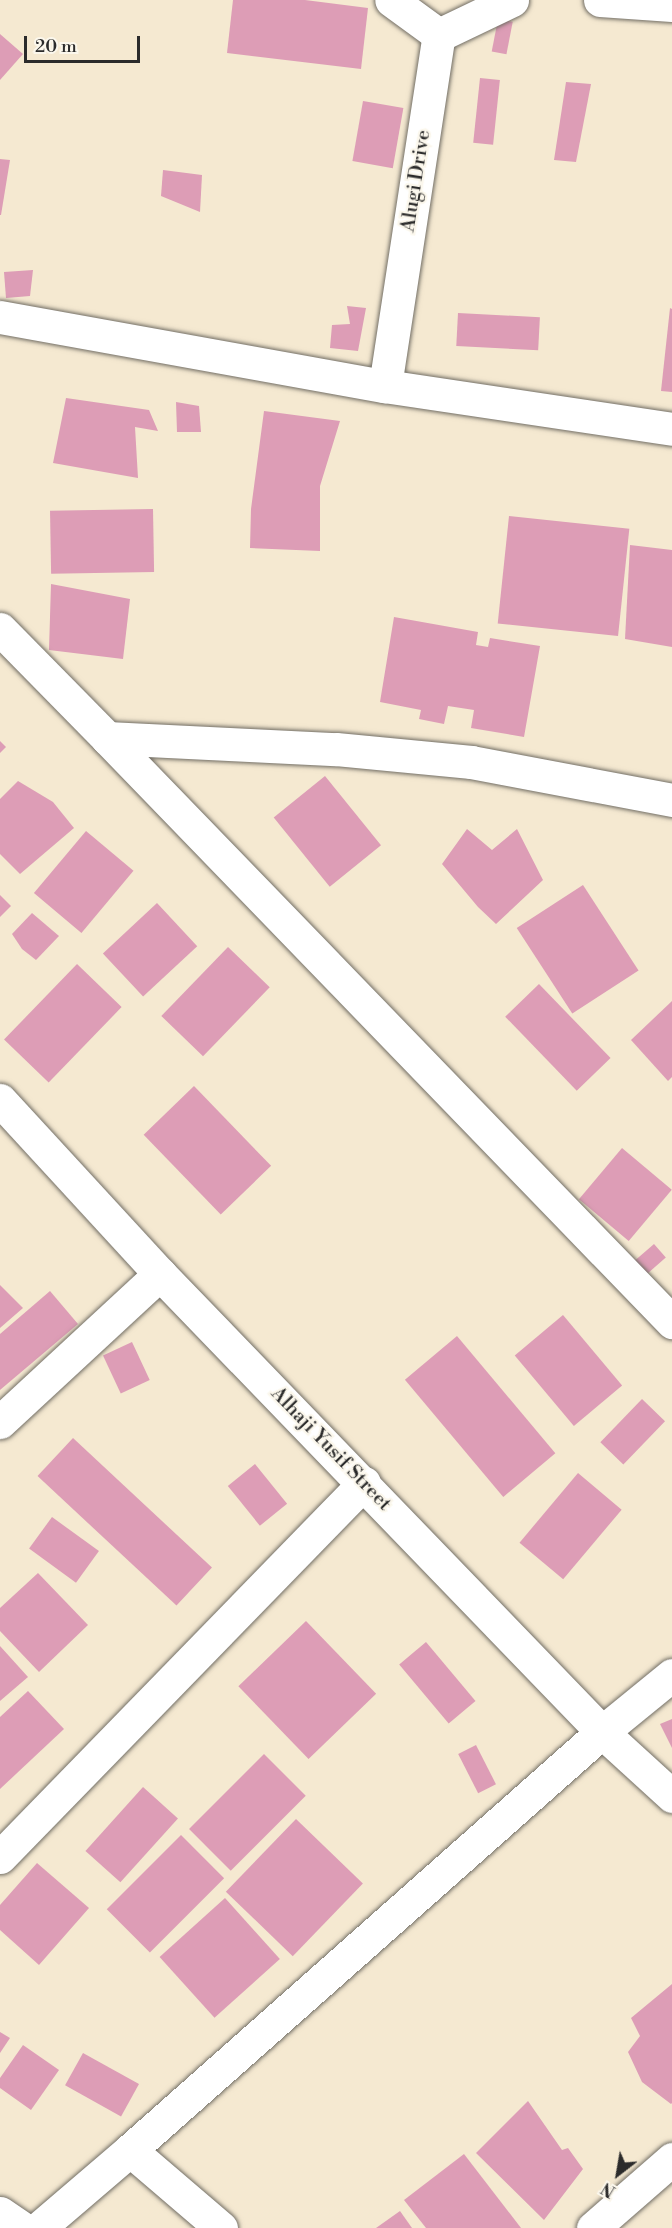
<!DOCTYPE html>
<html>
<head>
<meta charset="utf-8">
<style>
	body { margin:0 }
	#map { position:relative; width:672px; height:2228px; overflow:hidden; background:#f5e9d1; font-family:"Libre Bodoni",serif }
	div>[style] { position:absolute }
	.building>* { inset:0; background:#dd9db6; transform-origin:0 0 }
	.roads { filter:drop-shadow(0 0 2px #726e65) drop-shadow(0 0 2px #726e65) }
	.minor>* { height:33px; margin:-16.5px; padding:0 16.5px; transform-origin:16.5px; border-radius:16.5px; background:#fff }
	span { translate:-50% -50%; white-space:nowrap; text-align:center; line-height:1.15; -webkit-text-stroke:4.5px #fbf7ec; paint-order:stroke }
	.street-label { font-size:20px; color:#2b2b2b }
	.north { position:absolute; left:588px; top:2144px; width:60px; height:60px; -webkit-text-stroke:4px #fbf7ec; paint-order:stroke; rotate:211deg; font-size:16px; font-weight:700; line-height:24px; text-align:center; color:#2b2b2b }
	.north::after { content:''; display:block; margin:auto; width:21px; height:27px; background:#2b2b2b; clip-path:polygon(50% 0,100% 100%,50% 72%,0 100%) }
	.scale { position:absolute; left:24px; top:36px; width:116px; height:27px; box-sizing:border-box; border:3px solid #2b2b2b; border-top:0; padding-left:8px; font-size:18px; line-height:21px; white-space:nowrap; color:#2b2b2b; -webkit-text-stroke:4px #fbf7ec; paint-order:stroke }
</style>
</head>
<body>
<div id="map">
	<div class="building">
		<i style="clip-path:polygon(233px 0,305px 0,368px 8px,361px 69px,227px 53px)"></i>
		<i style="left:498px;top:19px;width:15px;height:33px;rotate:11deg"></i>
		<i style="clip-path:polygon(0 34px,23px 54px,0 80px)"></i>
		<i style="left:480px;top:78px;width:20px;height:65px;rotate:6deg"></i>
		<i style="clip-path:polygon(566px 82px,591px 84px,576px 162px,554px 160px)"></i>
		<i style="left:363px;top:101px;width:41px;height:61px;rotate:10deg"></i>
		<i style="clip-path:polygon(0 159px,10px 160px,1px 215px,0 215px)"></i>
		<i style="clip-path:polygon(163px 170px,202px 175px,200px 212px,161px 196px)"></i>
		<i style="clip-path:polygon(33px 270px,30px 296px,6px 298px,4px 272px)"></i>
		<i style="clip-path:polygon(347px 306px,366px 308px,358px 351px,330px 348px,332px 325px,350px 324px)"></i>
		<i style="clip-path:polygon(670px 308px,672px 309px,672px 392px,661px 391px)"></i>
		<i style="left:458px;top:313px;width:82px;height:33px;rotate:3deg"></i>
		<i style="clip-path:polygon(66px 398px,149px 410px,158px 431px,135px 427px,138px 478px,53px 463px)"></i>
		<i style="clip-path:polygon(176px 402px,199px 406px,201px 432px,177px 432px)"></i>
		<i style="clip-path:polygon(264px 411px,340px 421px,320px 486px,320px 551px,250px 548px,251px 509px)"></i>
		<i style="left:153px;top:509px;width:63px;height:103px;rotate:89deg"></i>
		<i style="left:509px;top:516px;width:121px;height:108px;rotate:6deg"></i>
		<i style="clip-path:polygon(630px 545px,672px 550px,672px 647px,625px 639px)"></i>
		<i style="clip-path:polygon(51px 584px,130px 599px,123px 659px,49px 650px)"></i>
		<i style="clip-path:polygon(394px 617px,478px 632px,476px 645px,488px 647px,490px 638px,540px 646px,524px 737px,471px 728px,474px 710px,448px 706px,444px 724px,419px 719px,421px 710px,380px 702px)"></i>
		<i style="clip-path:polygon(0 741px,6px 747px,0 753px)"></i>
		<i style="left:325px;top:776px;width:89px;height:66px;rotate:51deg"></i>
		<i style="clip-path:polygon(18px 781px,53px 802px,74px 828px,20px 874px,0 854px,0 799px)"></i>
		<i style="clip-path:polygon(467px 829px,492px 850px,517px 829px,543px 880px,496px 924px,478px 907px,442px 864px)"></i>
		<i style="left:86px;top:831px;width:62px;height:81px;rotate:40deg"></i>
		<i style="left:583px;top:885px;width:102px;height:79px;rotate:57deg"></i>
		<i style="clip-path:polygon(0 895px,11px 906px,0 917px)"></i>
		<i style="left:157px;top:903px;width:59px;height:74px;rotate:47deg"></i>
		<i style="clip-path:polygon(32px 913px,59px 936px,36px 960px,22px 949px,12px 934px)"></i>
		<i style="left:228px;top:947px;width:58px;height:96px;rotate:44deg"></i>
		<i style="left:77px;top:964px;width:62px;height:105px;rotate:44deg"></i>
		<i style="left:539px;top:984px;width:103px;height:47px;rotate:46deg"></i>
		<i style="clip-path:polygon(672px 1001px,672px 1077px,668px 1081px,631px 1040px)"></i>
		<i style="left:194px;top:1086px;width:111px;height:70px;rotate:46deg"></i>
		<i style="left:622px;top:1148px;width:65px;height:67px;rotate:40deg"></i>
		<i style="left:654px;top:1244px;width:18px;height:31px;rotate:49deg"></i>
		<i style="clip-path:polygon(0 1285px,23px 1308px,0 1328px)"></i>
		<i style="clip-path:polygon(50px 1291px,78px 1324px,0 1390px,0 1334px)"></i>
		<i style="left:563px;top:1315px;width:92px;height:63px;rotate:50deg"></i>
		<i style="left:457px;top:1336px;width:153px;height:68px;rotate:50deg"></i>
		<i style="left:132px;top:1342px;width:42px;height:32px;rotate:65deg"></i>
		<i style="left:642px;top:1399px;width:32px;height:60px;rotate:44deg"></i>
		<i style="left:73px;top:1438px;width:190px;height:52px;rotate:43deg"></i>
		<i style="left:255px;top:1464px;width:51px;height:35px;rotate:51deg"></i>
		<i style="left:578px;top:1473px;width:57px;height:91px;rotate:40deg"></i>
		<i style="left:52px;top:1517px;width:58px;height:39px;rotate:36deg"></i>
		<i style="clip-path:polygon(38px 1573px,88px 1625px,39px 1672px,0 1631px,0 1608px)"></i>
		<i style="left:306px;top:1621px;width:101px;height:94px;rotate:46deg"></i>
		<i style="left:426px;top:1642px;width:77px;height:35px;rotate:50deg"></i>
		<i style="clip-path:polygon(0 1646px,28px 1677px,0 1701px)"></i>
		<i style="clip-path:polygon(28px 1691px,64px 1729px,0 1789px,0 1717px)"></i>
		<i style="clip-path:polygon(672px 1719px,672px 1748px,660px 1724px)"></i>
		<i style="left:476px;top:1745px;width:44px;height:20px;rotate:63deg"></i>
		<i style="left:264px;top:1754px;width:59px;height:106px;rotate:45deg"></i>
		<i style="left:143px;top:1787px;width:47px;height:86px;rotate:42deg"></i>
		<i style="left:296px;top:1819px;width:93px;height:101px;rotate:44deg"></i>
		<i style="left:181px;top:1835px;width:61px;height:105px;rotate:45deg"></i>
		<i style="clip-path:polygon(37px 1863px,89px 1908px,39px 1965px,0 1930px,0 1905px)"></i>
		<i style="left:225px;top:1898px;width:82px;height:88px;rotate:48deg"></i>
		<i style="clip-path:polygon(672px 1984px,672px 2103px,671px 2104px,642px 2082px,628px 2052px,640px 2036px,631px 2018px)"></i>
		<i style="clip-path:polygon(0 2032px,10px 2038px,0 2053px)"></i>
		<i style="clip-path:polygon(23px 2045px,59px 2070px,31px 2110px,0 2088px,0 2078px)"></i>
		<i style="left:83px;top:2053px;width:64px;height:37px;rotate:29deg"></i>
		<i style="clip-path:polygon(528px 2101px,562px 2150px,568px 2148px,583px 2169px,544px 2220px,476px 2153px)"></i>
		<i style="clip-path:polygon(464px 2154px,521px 2228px,426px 2228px,404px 2200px)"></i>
		<i style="clip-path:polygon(400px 2211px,412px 2228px,376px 2228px)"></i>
	</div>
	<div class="roads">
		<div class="minor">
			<i style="left:600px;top:0;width:72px;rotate:4deg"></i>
			<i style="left:439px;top:35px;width:81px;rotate:-25.6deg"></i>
			<i style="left:0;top:317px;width:391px;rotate:10.2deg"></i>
			<i style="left:385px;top:386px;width:290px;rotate:8.5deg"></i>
			<i style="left:385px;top:386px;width:355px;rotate:-81.3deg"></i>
			<i style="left:439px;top:35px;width:59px;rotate:-143.9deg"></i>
			<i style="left:0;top:629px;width:153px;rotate:45.5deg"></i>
			<i style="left:107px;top:738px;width:229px;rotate:2.8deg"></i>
			<i style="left:336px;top:749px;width:136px;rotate:5.5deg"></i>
			<i style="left:471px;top:762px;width:205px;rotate:10.7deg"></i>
			<i style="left:107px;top:738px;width:813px;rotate:45.95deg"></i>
			<i style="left:0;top:1100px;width:236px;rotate:47.4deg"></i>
			<i style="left:160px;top:1274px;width:636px;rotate:46.02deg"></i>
			<i style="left:602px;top:1732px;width:90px;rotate:-39.2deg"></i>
			<i style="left:0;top:1422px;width:218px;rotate:-42.8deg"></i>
			<i style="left:0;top:1857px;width:522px;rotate:-45.78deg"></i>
			<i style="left:0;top:2213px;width:27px;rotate:34deg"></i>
			<i style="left:39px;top:2228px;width:120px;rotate:-40.6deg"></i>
			<i style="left:221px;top:2228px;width:120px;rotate:-139.4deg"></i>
			<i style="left:130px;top:2150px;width:630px;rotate:-41.53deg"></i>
			<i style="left:602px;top:1732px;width:95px;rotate:42.4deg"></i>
			<i style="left:593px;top:2228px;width:105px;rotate:-41.1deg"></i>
		</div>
	</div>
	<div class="street-label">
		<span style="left:416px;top:181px;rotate:-81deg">Alugi Drive</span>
		<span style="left:331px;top:1449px;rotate:46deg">Alhaji Yusif Street</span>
	</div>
	<div class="north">N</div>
	<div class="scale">20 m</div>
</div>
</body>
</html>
